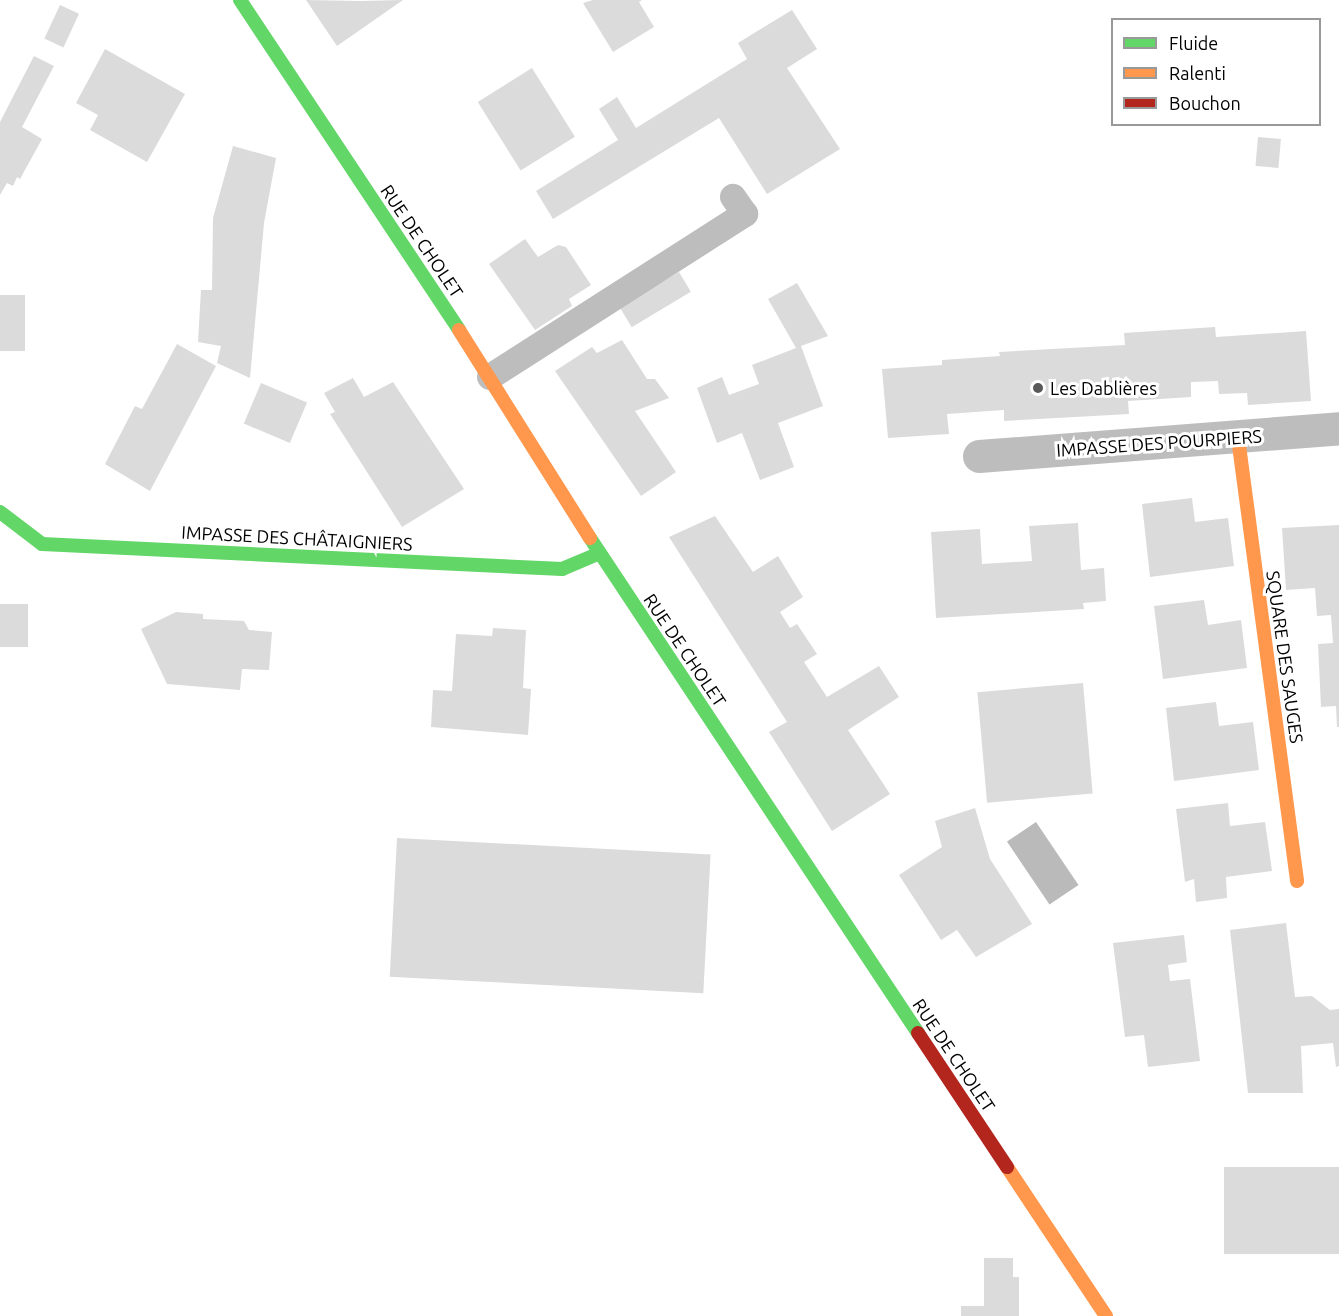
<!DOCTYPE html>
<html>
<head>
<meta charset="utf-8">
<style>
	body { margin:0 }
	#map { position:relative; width:1339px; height:1316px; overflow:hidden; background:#fff; font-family:Ubuntu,sans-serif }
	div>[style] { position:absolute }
	.water>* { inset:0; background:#bababa; transform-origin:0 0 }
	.building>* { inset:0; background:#dbdbdb; transform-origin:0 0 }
	.lane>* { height:26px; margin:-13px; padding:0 13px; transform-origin:13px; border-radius:13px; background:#bdbdbd }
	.street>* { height:33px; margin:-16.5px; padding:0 16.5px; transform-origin:16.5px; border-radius:16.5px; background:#bdbdbd }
	.fast>* { height:14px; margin:-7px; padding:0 7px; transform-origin:7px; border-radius:7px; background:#63d668 }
	.slow>* { height:14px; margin:-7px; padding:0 7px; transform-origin:7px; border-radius:7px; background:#ff974d }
	.jam>* { height:14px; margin:-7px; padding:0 7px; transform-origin:7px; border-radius:7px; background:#b3261e }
	.dots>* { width:16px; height:16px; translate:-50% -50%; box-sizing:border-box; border:3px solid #fff; border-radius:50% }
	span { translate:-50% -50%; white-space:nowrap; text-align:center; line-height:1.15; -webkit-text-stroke:6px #fff; paint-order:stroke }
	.street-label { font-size:18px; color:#000 }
	.poi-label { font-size:18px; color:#000 }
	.left { translate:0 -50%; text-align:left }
	.legend { position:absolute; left:1111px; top:18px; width:210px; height:108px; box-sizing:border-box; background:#fff; border:2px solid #999; margin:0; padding:8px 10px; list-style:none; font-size:18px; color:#000 }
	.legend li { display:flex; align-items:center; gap:12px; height:30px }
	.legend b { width:30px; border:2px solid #999 }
</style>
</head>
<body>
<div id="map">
	<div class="water">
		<i style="left:1036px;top:822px;width:76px;height:35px;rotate:56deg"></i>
	</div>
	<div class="building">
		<i style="clip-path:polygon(306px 0,360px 1px,403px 0,337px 46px)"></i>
		<i style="clip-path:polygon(593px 0,642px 0,639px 2px,654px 27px,613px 52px,583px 3px)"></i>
		<i style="left:60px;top:5px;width:21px;height:37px;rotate:25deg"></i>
		<i style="clip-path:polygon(792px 10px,817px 49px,787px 68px,840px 149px,767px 194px,719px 118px,553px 219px,536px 191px,618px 140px,599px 109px,617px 97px,636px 128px,747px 59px,738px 43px)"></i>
		<i style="clip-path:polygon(105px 49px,185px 94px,147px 162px,90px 130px,98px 115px,76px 103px)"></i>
		<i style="clip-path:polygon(34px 56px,54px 66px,22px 127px,42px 139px,20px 179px,17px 177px,13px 186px,7px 183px,0 195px,0 122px)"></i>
		<i style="left:532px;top:68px;width:81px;height:64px;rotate:58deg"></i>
		<i style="left:1258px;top:137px;width:23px;height:29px;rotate:5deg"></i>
		<i style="clip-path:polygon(233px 146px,276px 158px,264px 223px,250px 378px,217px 363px,221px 346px,198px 342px,201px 290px,212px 290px,213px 218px)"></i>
		<i style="clip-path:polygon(525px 239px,538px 257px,558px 245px,566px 247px,591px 285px,569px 299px,572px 306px,535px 330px,489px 264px)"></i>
		<i style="left:679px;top:272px;width:23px;height:69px;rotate:59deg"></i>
		<i style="clip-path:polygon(797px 283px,828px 336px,801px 346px,823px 406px,778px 423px,794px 467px,760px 480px,742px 433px,717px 443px,697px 388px,722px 377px,729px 395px,759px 384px,752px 365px,796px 348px,768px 299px)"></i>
		<i style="left:0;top:295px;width:25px;height:56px"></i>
		<i style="clip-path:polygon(1215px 327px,1216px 337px,1306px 331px,1311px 401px,1248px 405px,1247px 393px,1219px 394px,1218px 381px,1191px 382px,1191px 397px,1128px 401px,1129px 414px,1004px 421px,1004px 410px,947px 414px,949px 434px,888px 438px,882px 369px,942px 365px,942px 360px,1000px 356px,999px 352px,1125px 345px,1124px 333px)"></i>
		<i style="clip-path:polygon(622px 340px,647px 379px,655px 379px,669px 398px,635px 411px,676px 472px,641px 496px,555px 371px,592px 347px,597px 353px)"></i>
		<i style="clip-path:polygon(177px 344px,216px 366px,150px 491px,105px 464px,135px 406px,142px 409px)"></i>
		<i style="clip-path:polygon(353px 378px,364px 397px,393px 382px,464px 489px,402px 527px,330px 414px,335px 412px,324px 393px)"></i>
		<i style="left:261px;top:383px;width:50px;height:44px;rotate:23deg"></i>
		<i style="clip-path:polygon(1192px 498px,1195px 522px,1228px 518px,1234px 566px,1150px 577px,1142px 504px)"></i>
		<i style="clip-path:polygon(715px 516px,753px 572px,778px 556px,803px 597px,780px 612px,790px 628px,797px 624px,817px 654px,804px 662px,827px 697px,879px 666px,899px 697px,848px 730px,890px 794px,832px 831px,769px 732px,787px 722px,669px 537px)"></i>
		<i style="clip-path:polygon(1078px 523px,1081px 570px,1104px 568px,1106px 601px,1083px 603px,1084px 609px,936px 618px,931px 532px,980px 529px,982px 564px,1032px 561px,1029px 526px)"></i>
		<i style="clip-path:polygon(1339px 525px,1339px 727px,1337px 727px,1336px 706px,1321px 707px,1318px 644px,1333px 643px,1331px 615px,1317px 616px,1315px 588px,1286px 590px,1282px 528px)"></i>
		<i style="clip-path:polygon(1204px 600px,1208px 625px,1241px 620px,1247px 668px,1163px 679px,1154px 606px)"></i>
		<i style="left:0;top:604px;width:28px;height:43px"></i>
		<i style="clip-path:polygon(176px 612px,203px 614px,203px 619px,244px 621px,249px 630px,272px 632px,269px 670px,242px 669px,240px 690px,167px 684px,141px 629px)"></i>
		<i style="clip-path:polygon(493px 628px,526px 630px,523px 688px,531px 689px,528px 735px,431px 727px,433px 690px,452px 691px,456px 634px,492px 636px)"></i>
		<i style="left:1083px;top:683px;width:111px;height:106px;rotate:85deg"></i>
		<i style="clip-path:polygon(1216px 702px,1219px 726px,1253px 722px,1259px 770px,1174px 781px,1166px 708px)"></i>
		<i style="clip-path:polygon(1228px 803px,1230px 826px,1265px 822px,1272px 871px,1226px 877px,1227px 898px,1196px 902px,1194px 879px,1185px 882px,1176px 809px)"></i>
		<i style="clip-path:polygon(975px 808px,990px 859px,1032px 924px,976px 957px,957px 930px,941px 940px,899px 875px,942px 847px,935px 821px)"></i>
		<i style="left:397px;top:838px;width:314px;height:139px;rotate:3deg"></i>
		<i style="clip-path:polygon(1286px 923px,1295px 997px,1312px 996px,1330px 1010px,1339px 1009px,1339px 1066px,1336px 1067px,1333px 1043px,1301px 1046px,1303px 1093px,1248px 1093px,1230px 930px)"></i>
		<i style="clip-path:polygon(1184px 935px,1187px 962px,1168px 965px,1170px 981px,1190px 979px,1200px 1061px,1148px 1067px,1144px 1035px,1125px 1037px,1113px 943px)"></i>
		<i style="left:1339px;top:1167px;width:87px;height:115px;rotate:90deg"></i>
		<i style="clip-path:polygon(984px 1258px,1013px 1258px,1013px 1277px,1019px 1277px,1019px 1316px,961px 1316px,961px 1306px,984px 1306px)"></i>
	</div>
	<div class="lane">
		<i style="left:490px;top:377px;width:303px;rotate:-32.6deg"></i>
		<i style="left:745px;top:214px;width:21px;rotate:-125deg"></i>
	</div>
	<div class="street">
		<i style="left:979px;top:456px;width:361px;rotate:-4.4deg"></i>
	</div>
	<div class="fast">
		<i style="left:240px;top:0;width:396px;rotate:56.4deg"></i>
		<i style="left:0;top:512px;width:53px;rotate:37.3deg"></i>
		<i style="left:42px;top:544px;width:521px;rotate:2.75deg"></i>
		<i style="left:562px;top:569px;width:41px;rotate:-22.8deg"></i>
		<i style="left:590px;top:538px;width:594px;rotate:56.47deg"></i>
	</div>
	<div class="slow">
		<i style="left:459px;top:330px;width:246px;rotate:57.8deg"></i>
		<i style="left:1238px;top:438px;width:447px;rotate:82.4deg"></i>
		<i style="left:1007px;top:1167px;width:179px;rotate:56.4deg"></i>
	</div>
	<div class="jam">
		<i style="left:918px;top:1033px;width:161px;rotate:56.4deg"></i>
	</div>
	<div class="dots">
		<i style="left:1038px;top:388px;background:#595959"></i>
	</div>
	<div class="street-label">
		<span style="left:422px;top:241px;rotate:56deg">RUE DE CHOLET</span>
		<span style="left:1159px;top:443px;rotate:-4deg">IMPASSE DES POURPIERS</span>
		<span style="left:297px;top:538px;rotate:3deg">IMPASSE DES CHÂTAIGNIERS</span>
		<span style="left:685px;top:650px;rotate:56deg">RUE DE CHOLET</span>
		<span style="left:1285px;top:657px;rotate:82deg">SQUARE DES SAUGES</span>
		<span style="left:954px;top:1055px;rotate:56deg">RUE DE CHOLET</span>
	</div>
	<div class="poi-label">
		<span class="left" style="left:1050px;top:388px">Les Dablières</span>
	</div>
	<ul class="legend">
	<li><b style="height:8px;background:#63d668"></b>Fluide</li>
	<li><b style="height:8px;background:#ff974d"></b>Ralenti</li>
	<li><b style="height:8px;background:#b3261e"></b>Bouchon</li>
	</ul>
</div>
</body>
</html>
